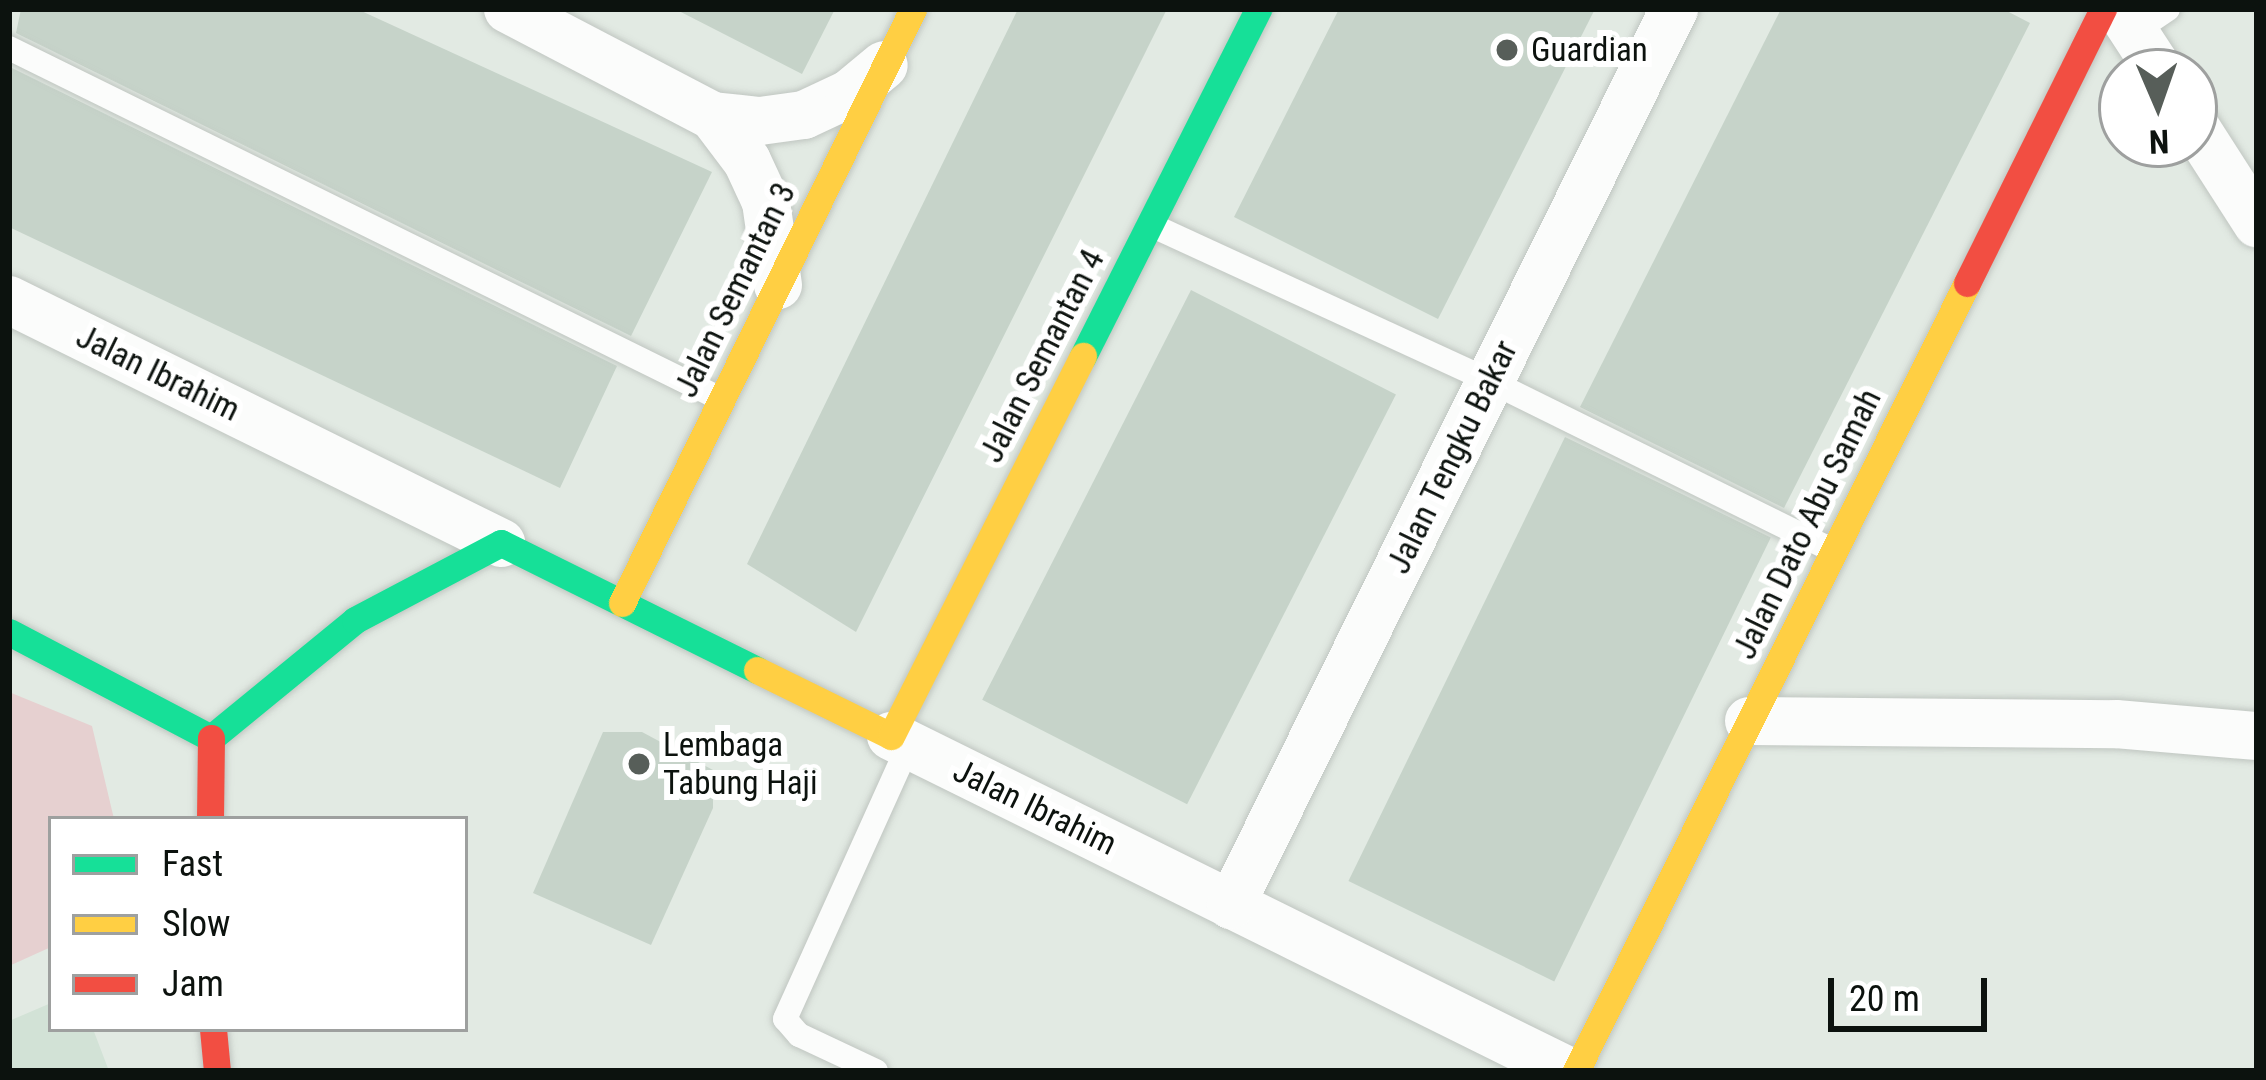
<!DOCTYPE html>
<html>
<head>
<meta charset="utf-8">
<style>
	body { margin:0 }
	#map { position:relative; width:2266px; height:1080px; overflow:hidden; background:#e2eae3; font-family:"Roboto Condensed",sans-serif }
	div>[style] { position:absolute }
	.built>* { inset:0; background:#d2e2d6 }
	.green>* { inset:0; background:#e6d0d0 }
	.building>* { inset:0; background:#c6d3c9; transform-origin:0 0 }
	.roads { filter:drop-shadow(0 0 3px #c0c6c1) drop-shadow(0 0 3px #c0c6c1) }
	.lane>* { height:24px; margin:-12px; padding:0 12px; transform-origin:12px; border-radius:12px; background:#fbfcfb }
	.street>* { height:48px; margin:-24px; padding:0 24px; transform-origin:24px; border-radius:24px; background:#fbfcfb }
	.fast>* { height:27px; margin:-13.5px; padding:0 13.5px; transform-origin:13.5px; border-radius:13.5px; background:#16e098 }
	.slow>* { height:27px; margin:-13.5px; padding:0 13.5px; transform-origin:13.5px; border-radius:13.5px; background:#ffcf43 }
	.jam>* { height:27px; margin:-13.5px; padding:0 13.5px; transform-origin:13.5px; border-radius:13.5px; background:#f24e42 }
	.dots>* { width:33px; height:33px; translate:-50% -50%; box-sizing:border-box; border:6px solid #fff; border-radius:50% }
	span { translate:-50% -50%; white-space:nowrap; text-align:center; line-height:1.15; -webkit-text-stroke:12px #fff; paint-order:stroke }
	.poi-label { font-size:33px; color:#0c120e }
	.left { translate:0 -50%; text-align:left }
	.street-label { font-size:33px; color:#0c120e }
	.frame { position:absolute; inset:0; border:12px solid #0c120e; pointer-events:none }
	.legend { position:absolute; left:48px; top:816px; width:420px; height:216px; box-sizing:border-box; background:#fff; border:3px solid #9ea09f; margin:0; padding:15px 21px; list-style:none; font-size:36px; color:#0c120e }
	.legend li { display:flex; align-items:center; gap:24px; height:60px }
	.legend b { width:60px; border:3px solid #9ea09f }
	.north { position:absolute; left:2098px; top:48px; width:120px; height:120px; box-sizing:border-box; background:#fff; border:3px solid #9ea09f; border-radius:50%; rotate:178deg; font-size:33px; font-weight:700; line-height:48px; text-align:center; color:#0c120e }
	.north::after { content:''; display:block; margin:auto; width:42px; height:54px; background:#575e59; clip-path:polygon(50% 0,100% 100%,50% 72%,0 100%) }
	.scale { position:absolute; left:1828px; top:978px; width:159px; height:54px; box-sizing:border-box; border:6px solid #0c120e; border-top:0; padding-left:15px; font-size:36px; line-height:42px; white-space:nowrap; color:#0c120e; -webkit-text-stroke:9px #fff; paint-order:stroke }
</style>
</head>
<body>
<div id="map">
	<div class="built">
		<i style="clip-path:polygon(51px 1003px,51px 1029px,93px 1029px,109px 1071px,9px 1071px,9px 1021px)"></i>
	</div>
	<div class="green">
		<i style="clip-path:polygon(9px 692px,92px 726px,114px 819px,51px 819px,51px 947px,9px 966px)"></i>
	</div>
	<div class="building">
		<i style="clip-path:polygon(21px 9px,357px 9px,712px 172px,631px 336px,16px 33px)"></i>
		<i style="clip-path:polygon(675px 9px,835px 9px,802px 74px)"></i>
		<i style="clip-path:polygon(1018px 9px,1167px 9px,856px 632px,747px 564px)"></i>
		<i style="clip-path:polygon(1339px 9px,1595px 9px,1438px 319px,1234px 217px)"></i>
		<i style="clip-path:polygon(1781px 9px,2003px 9px,2030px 23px,1784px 508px,1580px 407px)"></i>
		<i style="clip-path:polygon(10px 67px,617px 366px,560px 488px,9px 227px)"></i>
		<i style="left:1191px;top:290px;width:230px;height:460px;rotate:27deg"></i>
		<i style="left:1565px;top:437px;width:229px;height:494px;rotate:26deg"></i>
		<i style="clip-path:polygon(603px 732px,642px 732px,713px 770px,713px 808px,651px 945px,533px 893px)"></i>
	</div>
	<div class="roads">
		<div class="lane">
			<i style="left:2134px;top:32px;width:41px;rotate:-34.1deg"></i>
			<i style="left:9px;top:48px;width:792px;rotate:26.24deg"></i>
			<i style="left:1151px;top:225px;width:373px;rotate:24.7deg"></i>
			<i style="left:1490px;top:381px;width:384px;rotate:26.3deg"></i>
			<i style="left:876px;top:1071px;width:85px;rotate:-154.9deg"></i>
			<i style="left:799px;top:1035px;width:21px;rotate:-131deg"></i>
			<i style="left:785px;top:1019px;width:302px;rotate:-65.7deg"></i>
		</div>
		<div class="street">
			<i style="left:508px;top:9px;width:231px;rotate:27.6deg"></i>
			<i style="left:713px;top:116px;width:56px;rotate:52.9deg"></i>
			<i style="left:747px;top:161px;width:45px;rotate:65.1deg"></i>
			<i style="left:766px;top:202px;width:84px;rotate:81.8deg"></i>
			<i style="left:2119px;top:9px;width:75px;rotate:56.9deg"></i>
			<i style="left:713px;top:116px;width:47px;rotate:6.1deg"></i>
			<i style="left:760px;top:121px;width:44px;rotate:-7.8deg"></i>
			<i style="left:804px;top:115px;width:50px;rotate:-25deg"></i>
			<i style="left:849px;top:94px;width:45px;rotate:-39.6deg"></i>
			<i style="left:2194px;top:125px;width:117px;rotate:57.3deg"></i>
			<i style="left:9px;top:300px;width:549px;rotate:26.28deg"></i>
			<i style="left:1749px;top:721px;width:367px;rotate:0.5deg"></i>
			<i style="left:2116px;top:724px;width:142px;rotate:4.9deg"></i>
			<i style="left:891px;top:736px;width:755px;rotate:26.33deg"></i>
			<i style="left:1231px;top:905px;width:1000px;rotate:-63.69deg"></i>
		</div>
		<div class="fast">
			<i style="left:1083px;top:356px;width:389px;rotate:-63.2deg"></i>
			<i style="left:9px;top:632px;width:228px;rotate:27.7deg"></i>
			<i style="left:211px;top:738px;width:186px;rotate:-39.3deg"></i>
			<i style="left:355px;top:620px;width:165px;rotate:-27.8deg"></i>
			<i style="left:501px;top:543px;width:286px;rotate:26.4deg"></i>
		</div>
		<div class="slow">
			<i style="left:622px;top:603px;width:661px;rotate:-63.9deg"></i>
			<i style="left:757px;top:670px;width:149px;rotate:26.2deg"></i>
			<i style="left:891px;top:736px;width:426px;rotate:-63.2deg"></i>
			<i style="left:1576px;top:1071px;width:880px;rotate:-63.61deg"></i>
		</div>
		<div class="jam">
			<i style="left:1967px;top:283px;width:306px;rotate:-63.6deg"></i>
			<i style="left:210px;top:819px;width:81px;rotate:-89.3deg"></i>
			<i style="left:213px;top:1029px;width:42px;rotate:84.6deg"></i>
		</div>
	</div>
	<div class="dots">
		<i style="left:1507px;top:50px;background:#575e59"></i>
		<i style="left:639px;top:764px;background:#575e59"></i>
	</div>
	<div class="poi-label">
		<span class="left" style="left:1531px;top:50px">Guardian</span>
		<span class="left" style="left:663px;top:764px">Lembaga<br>Tabung Haji</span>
	</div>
	<div class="street-label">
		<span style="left:735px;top:290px;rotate:-64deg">Jalan Semantan 3</span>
		<span style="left:1042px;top:356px;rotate:-63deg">Jalan Semantan 4</span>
		<span style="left:158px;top:373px;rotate:26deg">Jalan Ibrahim</span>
		<span style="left:1452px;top:457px;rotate:-64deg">Jalan Tengku Bakar</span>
		<span style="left:1807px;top:524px;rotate:-64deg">Jalan Dato Abu Samah</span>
		<span style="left:1035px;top:807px;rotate:26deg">Jalan Ibrahim</span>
	</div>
	<div class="frame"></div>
	<ul class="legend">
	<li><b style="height:15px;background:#16e098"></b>Fast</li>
	<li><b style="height:15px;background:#ffcf43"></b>Slow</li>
	<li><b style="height:15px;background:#f24e42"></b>Jam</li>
	</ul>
	<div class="north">N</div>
	<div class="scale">20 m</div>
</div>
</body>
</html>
